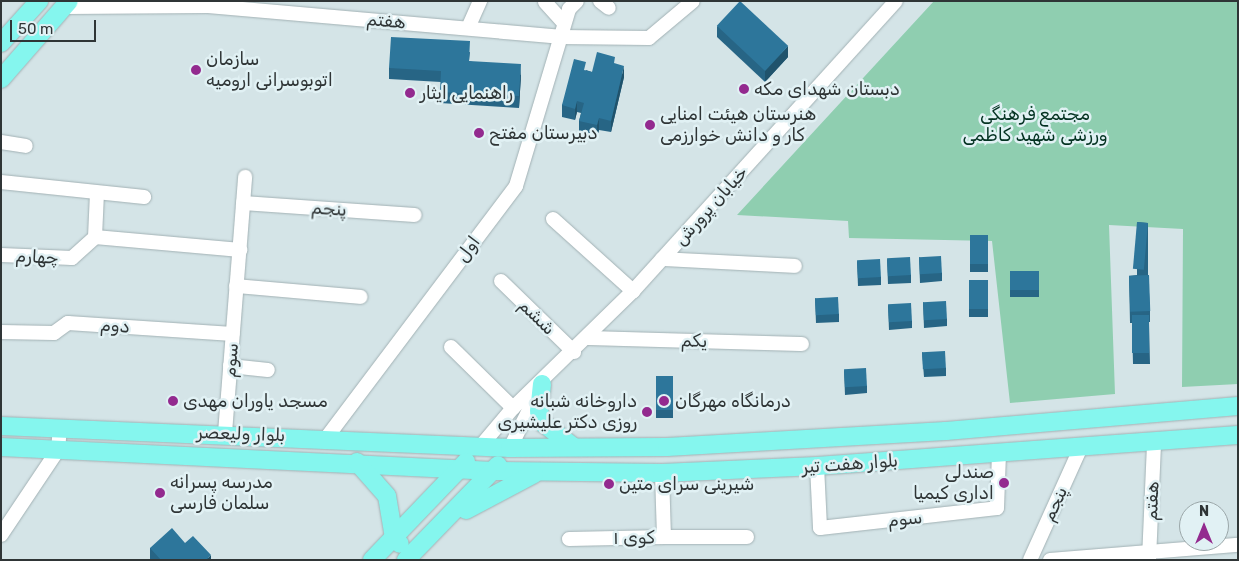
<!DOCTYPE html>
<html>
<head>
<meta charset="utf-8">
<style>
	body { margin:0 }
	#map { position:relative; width:1239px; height:561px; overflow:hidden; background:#d4e4e7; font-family:Rubik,"Noto Naskh Arabic",sans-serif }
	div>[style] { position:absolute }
	.green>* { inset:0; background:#8fceb0 }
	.roads { filter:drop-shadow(0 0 1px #a2b1b4) drop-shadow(0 0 1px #a2b1b4) }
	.minor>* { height:14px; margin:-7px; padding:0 7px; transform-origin:7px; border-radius:7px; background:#fff }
	.major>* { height:18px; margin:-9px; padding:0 9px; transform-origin:9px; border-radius:9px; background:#85f6ee }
	.wall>* { inset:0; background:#276585; transform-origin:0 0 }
	.shaded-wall>* { inset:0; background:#20536c }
	.building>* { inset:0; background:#2d769b; transform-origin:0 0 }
	.dots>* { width:14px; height:14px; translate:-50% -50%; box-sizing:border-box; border:2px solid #e1f1f4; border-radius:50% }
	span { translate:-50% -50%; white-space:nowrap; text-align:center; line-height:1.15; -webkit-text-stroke:5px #e1f1f4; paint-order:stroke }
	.street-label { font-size:18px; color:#2f3536 }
	.poi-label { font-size:18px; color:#2f3536 }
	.left { translate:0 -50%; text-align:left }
	.right { translate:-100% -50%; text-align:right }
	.park-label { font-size:18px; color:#033221 }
	.frame { position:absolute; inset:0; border:2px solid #2f3536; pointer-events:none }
	.north { position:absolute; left:1179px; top:501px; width:50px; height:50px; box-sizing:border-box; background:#e1f1f4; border:1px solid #9aa6a8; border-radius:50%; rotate:0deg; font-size:14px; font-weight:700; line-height:20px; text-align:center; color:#2f3536 }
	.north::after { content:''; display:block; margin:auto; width:18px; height:22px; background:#932a8f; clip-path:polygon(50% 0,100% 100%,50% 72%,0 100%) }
	.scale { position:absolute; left:10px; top:20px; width:86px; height:22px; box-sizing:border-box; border:2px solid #2f3536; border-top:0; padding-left:6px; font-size:15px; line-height:18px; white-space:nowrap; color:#2f3536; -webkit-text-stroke:4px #e1f1f4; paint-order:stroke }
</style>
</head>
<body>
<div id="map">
	<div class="green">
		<i style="clip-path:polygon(934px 1px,1238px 1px,1238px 384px,1182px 387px,1183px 229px,1109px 225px,1115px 394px,1010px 403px,992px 241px,849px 238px,848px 221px,737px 215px)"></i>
	</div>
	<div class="roads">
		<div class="minor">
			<i style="left:600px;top:1px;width:11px;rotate:38deg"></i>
			<i style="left:545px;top:2px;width:28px;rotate:48deg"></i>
			<i style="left:65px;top:7px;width:143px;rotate:-0.4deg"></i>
			<i style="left:208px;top:6px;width:353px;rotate:5deg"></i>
			<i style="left:560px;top:37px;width:89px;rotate:0.6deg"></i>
			<i style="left:649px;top:38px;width:57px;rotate:-40.1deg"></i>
			<i style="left:468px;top:28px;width:30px;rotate:-66deg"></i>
			<i style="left:1px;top:142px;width:25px;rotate:9deg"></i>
			<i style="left:1px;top:182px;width:144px;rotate:6deg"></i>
			<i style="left:243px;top:203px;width:172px;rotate:4deg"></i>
			<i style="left:553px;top:219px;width:108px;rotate:42deg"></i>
			<i style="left:95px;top:237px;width:146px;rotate:5.1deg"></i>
			<i style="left:95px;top:237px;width:44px;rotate:-87.4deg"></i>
			<i style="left:1px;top:255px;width:71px;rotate:2.4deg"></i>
			<i style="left:72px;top:258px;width:31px;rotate:-42deg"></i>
			<i style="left:662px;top:259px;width:133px;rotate:3deg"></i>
			<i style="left:501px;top:281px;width:102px;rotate:44.2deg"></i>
			<i style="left:236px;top:286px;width:125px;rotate:5deg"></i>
			<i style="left:1px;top:332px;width:53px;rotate:1.1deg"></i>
			<i style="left:54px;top:333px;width:17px;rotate:-36deg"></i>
			<i style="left:68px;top:323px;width:165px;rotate:3.8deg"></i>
			<i style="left:587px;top:338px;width:215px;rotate:1.6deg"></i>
			<i style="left:451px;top:347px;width:87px;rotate:44.5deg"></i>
			<i style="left:230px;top:366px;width:38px;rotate:6deg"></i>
			<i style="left:225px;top:433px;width:257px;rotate:-85.5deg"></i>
			<i style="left:327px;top:437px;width:314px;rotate:-53deg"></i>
			<i style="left:516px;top:186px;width:185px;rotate:-73.3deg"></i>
			<i style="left:569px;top:9px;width:11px;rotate:-45deg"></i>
			<i style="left:480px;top:447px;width:51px;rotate:-49.8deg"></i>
			<i style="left:513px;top:408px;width:168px;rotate:-44.3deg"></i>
			<i style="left:633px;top:291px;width:391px;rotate:-47.8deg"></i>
			<i style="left:510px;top:448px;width:63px;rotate:-63.4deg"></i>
			<i style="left:817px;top:466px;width:62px;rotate:87.2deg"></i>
			<i style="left:820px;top:528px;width:178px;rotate:-6.4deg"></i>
			<i style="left:997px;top:508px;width:54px;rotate:-87.9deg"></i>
			<i style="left:1px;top:535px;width:102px;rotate:-56.2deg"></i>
			<i style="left:58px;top:450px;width:23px;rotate:-85deg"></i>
			<i style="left:664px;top:537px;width:83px"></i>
			<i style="left:569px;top:539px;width:95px;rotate:-1.2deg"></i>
			<i style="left:664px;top:537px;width:64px;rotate:-91.8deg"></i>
			<i style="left:1149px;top:559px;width:116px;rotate:-87.5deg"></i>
			<i style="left:1030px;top:560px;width:124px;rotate:-65.7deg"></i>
			<i style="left:1050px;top:560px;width:189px;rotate:-4.6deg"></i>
		</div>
		<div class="major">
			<i style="left:1px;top:43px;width:57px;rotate:-47.9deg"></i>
			<i style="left:1px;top:79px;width:103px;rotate:-48.9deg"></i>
			<i style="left:542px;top:384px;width:27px;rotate:96deg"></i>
			<i style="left:539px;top:411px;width:13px;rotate:72deg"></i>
			<i style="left:543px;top:423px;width:37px;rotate:38deg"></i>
			<i style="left:1px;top:426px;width:509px;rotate:2.47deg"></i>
			<i style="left:510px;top:448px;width:157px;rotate:-0.4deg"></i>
			<i style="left:667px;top:447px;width:279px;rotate:-3.3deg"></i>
			<i style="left:946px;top:431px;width:293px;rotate:-4.9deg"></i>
			<i style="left:1px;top:447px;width:493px;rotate:2.8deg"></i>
			<i style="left:493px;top:471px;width:169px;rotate:0.7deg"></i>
			<i style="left:662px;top:473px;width:155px;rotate:-2.6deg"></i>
			<i style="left:817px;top:466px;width:422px;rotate:-4.2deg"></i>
			<i style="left:357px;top:462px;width:45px;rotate:48.6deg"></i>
			<i style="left:387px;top:496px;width:43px;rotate:80.5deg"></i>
			<i style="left:394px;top:538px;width:8px;rotate:45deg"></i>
			<i style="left:466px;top:510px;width:77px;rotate:-27.9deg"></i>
			<i style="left:372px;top:560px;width:136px;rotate:-46.2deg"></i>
			<i style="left:406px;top:560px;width:132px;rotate:-45.9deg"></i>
		</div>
	</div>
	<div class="wall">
		<i style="clip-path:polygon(717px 26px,788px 57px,765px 82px,717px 37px)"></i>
		<i style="clip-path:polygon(470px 52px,469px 61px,521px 75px,519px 108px,440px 103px,441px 82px,389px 79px,389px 68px)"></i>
		<i style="clip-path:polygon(615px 64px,624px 77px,611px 132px,599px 130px,597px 137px,579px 132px,579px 121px,581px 113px,577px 112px,575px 120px,562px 117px,562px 105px,586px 70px,592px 72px)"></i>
		<i style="clip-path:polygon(1137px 222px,1148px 223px,1148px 275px,1150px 311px,1150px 322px,1149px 322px,1150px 364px,1133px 364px,1132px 323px,1130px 323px,1129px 276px,1137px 275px)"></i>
		<i style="clip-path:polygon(970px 236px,988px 264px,988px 272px,970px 272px)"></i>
		<i style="clip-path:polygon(919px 257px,942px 273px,942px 281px,920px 283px)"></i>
		<i style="clip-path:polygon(887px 259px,911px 275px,911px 283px,888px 284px)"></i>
		<i style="clip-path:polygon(857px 261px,881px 277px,881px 285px,858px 286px)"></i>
		<i style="left:1010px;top:271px;width:29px;height:26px"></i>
		<i style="left:969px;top:280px;width:19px;height:37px"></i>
		<i style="clip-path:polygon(815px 298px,839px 314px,839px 322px,816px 323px)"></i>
		<i style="clip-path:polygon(923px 302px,947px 319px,947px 326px,924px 328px)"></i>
		<i style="clip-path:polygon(888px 305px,912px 321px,912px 328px,889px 330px)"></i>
		<i style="clip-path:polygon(922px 352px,946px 368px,946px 376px,924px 377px)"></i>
		<i style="clip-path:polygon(844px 370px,867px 386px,867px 393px,845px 395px)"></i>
		<i style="left:656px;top:376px;width:17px;height:42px"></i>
		<i style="clip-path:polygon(185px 543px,211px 560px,151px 560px,150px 559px,150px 548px)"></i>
	</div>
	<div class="shaded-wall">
		<i style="clip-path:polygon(788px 46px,788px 57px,765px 82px,765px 70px)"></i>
		<i style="clip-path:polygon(521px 64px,521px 75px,519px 108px,519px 96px)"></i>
		<i style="clip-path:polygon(624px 66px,624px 77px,611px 132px,611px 121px)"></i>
		<i style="clip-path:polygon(577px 101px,577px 112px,575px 120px,575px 109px)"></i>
		<i style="clip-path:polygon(599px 118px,599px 130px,597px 137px,597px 125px)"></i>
		<i style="clip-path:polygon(211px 555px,211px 560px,206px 560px)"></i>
	</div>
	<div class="building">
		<i style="left:740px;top:1px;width:66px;height:34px;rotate:43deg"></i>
		<i style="clip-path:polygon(391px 37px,470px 41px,469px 61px,521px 64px,519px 96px,440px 92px,441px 71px,389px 68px)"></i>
		<i style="clip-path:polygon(597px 52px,615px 57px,614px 63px,624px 66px,611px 121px,599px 118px,597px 125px,579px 121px,584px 103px,577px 101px,575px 109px,562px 105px,574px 59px,586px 62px,584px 70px,592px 72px)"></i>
		<i style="left:1137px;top:222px;width:11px;height:47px;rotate:5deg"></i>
		<i style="left:988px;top:235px;width:29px;height:18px;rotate:90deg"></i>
		<i style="left:941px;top:256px;width:17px;height:22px;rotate:87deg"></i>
		<i style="left:910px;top:257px;width:18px;height:23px;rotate:87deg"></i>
		<i style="left:880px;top:259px;width:18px;height:23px;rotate:87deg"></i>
		<i style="left:1010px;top:271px;width:29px;height:19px"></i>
		<i style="left:1149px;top:275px;width:36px;height:20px;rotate:88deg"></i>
		<i style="left:969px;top:280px;width:19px;height:29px"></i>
		<i style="left:838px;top:297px;width:17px;height:23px;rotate:87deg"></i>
		<i style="left:946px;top:301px;width:18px;height:23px;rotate:87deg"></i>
		<i style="left:911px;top:303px;width:18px;height:23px;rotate:87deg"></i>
		<i style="left:1132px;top:315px;width:17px;height:38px"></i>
		<i style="left:945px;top:351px;width:17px;height:23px;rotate:87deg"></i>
		<i style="left:866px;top:368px;width:18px;height:22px;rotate:87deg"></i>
		<i style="left:656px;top:376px;width:17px;height:34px"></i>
		<i style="clip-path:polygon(172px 528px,185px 543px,193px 536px,211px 555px,206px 560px,161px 560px,150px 548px)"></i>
	</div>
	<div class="dots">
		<i style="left:196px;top:70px;background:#932a8f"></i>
		<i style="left:744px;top:89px;background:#932a8f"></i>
		<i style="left:410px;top:93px;background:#932a8f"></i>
		<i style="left:650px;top:125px;background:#932a8f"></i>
		<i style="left:479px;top:133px;background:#932a8f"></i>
		<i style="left:173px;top:401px;background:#932a8f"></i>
		<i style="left:664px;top:401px;background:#932a8f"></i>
		<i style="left:647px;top:412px;background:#932a8f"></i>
		<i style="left:1004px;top:483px;background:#932a8f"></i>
		<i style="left:609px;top:484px;background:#932a8f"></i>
		<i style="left:160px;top:493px;background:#932a8f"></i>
	</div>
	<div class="street-label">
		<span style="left:386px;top:21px;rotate:5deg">هفتم</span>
		<span style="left:711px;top:206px;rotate:-48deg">خیابان پرورش</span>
		<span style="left:329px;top:209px;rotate:4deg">پنجم</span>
		<span style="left:468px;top:249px;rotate:-53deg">اول</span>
		<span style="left:37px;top:257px;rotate:3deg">چهارم</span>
		<span style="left:537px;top:317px;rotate:44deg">ششم</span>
		<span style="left:115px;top:326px;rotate:4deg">دوم</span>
		<span style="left:694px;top:341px;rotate:2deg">یکم</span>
		<span style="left:231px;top:360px;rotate:-85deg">سوم</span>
		<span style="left:241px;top:434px;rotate:2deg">بلوار ولیعصر</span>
		<span style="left:850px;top:464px;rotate:-4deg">بلوار هفت تیر</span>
		<span style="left:1152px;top:501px;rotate:-88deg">هفتم</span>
		<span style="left:1055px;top:504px;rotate:-65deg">پنجم</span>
		<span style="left:905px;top:519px;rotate:-6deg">سوم</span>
		<span style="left:634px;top:538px;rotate:-1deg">کوی ۱</span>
	</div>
	<div class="poi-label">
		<span class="left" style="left:206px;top:70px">سازمان<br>اتوبوسرانی ارومیه</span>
		<span class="left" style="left:754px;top:89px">دبستان شهدای مکه</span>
		<span class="left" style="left:420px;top:93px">راهنمایی ایثار</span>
		<span class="left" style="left:660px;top:125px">هنرستان هیئت امنایی<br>کار و دانش خوارزمی</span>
		<span class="left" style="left:489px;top:133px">دبیرستان مفتح</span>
		<span class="left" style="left:183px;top:401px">مسجد یاوران مهدی</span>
		<span class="left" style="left:675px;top:401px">درمانگاه مهرگان</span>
		<span class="right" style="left:637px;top:412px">داروخانه شبانه<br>روزی دکتر علیشیری</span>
		<span class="right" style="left:994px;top:483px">صندلی<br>اداری کیمیا</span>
		<span class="left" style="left:170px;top:493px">مدرسه پسرانه<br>سلمان فارسی</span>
		<span class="left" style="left:619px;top:484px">شیرینی سرای متین</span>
	</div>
	<div class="park-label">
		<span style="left:1035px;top:125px">مجتمع فرهنگی<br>ورزشی شهید کاظمی</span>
	</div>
	<div class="frame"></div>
	<div class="north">N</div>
	<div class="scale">50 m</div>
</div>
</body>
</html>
